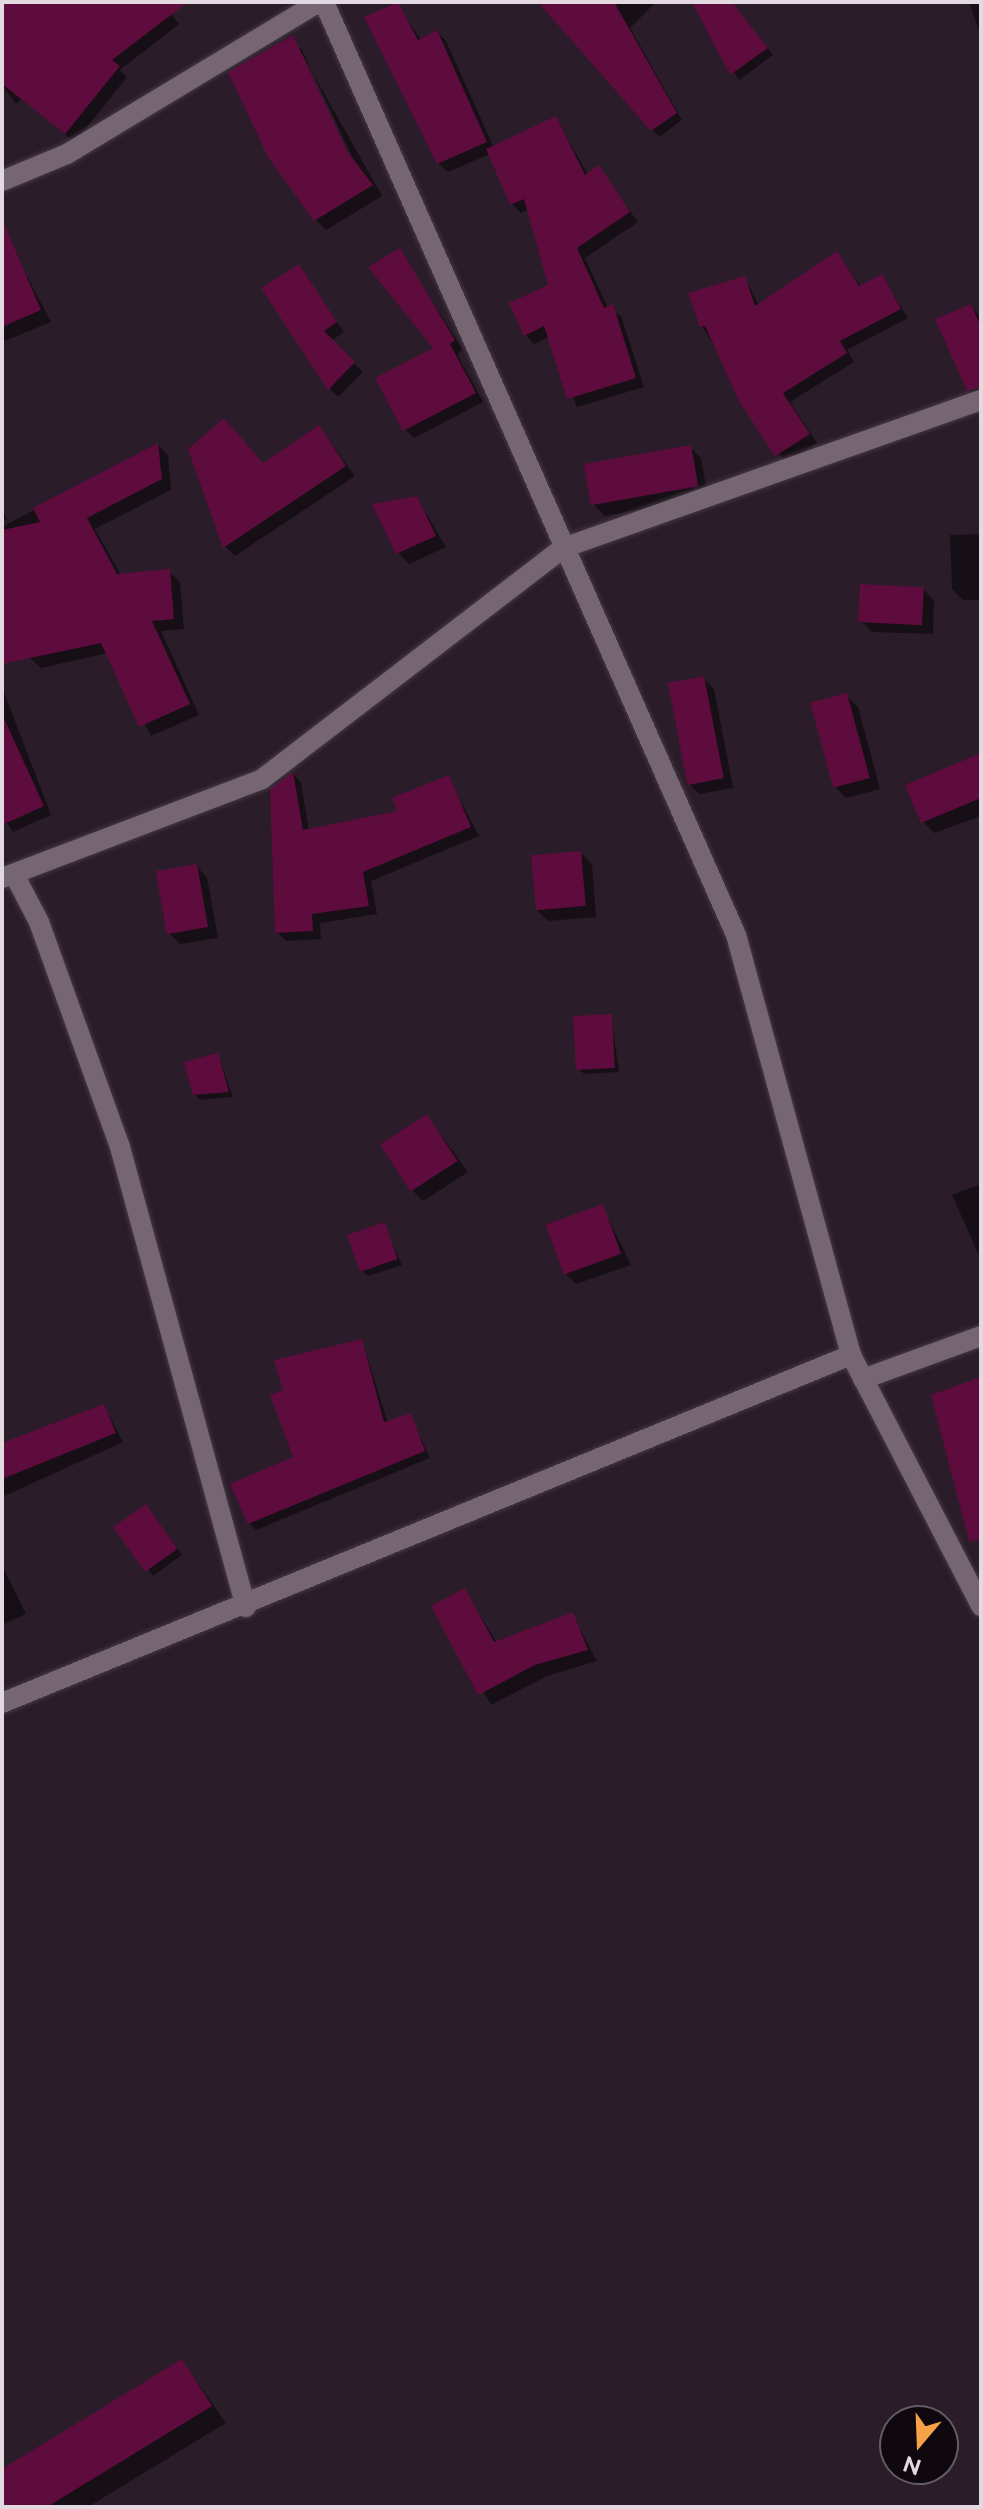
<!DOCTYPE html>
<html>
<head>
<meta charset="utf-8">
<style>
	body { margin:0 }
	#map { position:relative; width:983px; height:2509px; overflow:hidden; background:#2a1d29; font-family:Raleway,sans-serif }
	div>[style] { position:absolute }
	.shadow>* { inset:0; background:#0007 }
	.building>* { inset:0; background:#5e0b3e; transform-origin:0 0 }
	.roads { filter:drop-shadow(0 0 2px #453943) drop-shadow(0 0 2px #453943) }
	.minor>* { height:20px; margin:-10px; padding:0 10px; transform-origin:10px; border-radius:10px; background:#766674 }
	span { translate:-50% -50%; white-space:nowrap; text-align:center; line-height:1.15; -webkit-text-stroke:8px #0f090f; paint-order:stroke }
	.frame { position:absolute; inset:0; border:4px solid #e3d9e1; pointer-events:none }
	.north { position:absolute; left:879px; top:2405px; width:80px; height:80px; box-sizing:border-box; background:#0f090f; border:2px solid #645c63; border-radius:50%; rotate:199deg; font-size:22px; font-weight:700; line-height:32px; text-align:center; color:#e3d9e1 }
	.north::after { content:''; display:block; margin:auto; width:28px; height:36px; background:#f6a247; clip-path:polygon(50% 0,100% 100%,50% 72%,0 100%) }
</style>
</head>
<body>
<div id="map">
	<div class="shadow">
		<i style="clip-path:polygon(162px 2px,179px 24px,120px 70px,127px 77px,75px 142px,22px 99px,16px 104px,2px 85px,3px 2px)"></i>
		<i style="clip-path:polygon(396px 2px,421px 40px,437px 32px,446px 41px,494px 148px,556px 118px,588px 175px,598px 168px,638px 222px,585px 258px,608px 308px,621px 316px,644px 387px,577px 407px,550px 337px,534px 344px,525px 334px,550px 286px,529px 209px,521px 213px,512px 204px,490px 154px,448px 172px,438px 163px,367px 18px)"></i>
		<i style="clip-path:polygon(542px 2px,656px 2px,630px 28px,682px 120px,659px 137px)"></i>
		<i style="clip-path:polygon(694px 2px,731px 2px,773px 55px,739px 80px)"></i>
		<i style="clip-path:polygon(969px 2px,981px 2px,981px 36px)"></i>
		<i style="clip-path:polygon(evenodd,293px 38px,382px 196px,326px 230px,315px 219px,293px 38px,297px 48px,301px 48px,353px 159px,350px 161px,297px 48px)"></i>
		<i style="clip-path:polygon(400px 251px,463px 350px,457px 354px,483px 402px,414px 438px,405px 429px,436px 348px)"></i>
		<i style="clip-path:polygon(837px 254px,861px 287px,881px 276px,908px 318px,847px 350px,854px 362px,790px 402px,817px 443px,785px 463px,702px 326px,745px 278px,759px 306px)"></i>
		<i style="clip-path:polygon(17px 257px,51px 322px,2px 342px,2px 263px)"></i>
		<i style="clip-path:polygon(298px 267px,344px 332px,331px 341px,363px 372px,338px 397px,329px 388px)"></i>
		<i style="clip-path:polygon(970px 306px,981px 317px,979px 399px,968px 388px)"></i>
		<i style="clip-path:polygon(319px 427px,355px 476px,235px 556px,225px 546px,264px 465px)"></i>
		<i style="clip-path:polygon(158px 445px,168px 455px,171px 490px,95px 529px,121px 575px,169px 572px,180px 582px,184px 629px,161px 631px,199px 715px,151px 736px,108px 653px,41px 668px,30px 658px,2px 527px)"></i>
		<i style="clip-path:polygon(690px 447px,701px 458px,708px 497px,605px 516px,594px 505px)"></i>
		<i style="clip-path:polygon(417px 498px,446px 547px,409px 564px,398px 553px)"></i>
		<i style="clip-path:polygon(2px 508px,7px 519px,2px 520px)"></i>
		<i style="clip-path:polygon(981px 534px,981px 600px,963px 600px,952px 589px,950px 535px)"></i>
		<i style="clip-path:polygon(923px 589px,934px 600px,933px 634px,872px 632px,861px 621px)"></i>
		<i style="clip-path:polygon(703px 678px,714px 689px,733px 788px,699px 794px,688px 783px)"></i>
		<i style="clip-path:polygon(2px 687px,51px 815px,13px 832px,2px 817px)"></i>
		<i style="clip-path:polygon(847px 696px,858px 707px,880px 789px,846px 798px,835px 787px)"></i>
		<i style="clip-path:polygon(981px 758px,981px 816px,934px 833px,923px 822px)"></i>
		<i style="clip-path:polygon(293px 774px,301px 783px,309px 831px,400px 812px,448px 777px,479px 836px,371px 881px,377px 914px,320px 923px,321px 939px,286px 941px,277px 932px)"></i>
		<i style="clip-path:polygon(581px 853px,592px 864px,596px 917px,548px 921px,537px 910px)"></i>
		<i style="clip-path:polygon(196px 866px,207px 877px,218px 938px,180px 944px,169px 933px)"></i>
		<i style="clip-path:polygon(611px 1016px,619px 1072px,584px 1074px,579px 1069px)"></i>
		<i style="clip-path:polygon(218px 1055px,233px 1097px,200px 1100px,195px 1094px)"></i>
		<i style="clip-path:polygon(427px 1116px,468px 1172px,423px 1201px,412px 1190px)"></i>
		<i style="clip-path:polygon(981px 1184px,981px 1260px,952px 1195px)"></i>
		<i style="clip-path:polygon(602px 1206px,631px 1265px,576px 1284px,565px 1273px)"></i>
		<i style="clip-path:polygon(384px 1224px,402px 1265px,368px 1276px,362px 1271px)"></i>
		<i style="clip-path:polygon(362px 1341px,388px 1423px,410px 1415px,430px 1458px,256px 1530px,249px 1523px,295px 1458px,286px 1391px)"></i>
		<i style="clip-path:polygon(104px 1406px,123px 1442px,2px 1497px,2px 1445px)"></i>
		<i style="clip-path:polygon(151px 1512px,182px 1555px,153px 1576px,117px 1528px)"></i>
		<i style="clip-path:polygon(2px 1565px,26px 1614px,2px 1625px)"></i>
		<i style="clip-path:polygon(465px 1591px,497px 1643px,572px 1614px,597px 1661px,547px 1676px,491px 1705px,434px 1607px)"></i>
		<i style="clip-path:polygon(182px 2361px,226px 2423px,88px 2507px,2px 2507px,2px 2471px)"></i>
	</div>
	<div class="building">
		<i style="clip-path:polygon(2px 2px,188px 2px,112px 60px,120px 66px,65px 134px,2px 84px)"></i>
		<i style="clip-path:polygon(398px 2px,418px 40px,437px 30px,487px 142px,437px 164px,364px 17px)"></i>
		<i style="clip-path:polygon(538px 2px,614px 2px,677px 113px,651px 131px)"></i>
		<i style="clip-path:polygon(692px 2px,732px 2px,768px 48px,730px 75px)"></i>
		<i style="clip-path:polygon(293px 35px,347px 151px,373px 185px,314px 221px,268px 157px,228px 72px)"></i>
		<i style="clip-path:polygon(556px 116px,585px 175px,599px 165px,630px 212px,577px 248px,604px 308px,613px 304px,636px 378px,567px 399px,544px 326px,524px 336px,509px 303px,548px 285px,524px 199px,510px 205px,486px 149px)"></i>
		<i style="clip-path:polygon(2px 219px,41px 310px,2px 327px)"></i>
		<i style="clip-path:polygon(400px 248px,455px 340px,450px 344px,476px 393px,403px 431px,375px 378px,433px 348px,368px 267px)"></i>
		<i style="clip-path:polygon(837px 251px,859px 286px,882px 274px,901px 309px,840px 341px,847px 353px,783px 393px,810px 434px,775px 456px,739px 401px,705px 326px,700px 327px,688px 293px,745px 276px,755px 306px)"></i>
		<i style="clip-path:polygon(299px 264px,337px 322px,324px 331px,355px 362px,328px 390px,261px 288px)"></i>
		<i style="clip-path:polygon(971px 304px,981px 327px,981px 387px,967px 391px,935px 319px)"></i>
		<i style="clip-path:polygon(224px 418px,263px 463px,319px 425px,346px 466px,223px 548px,188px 449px)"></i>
		<i style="clip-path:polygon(158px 443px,162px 479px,87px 518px,117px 574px,170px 569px,174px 619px,152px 621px,190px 704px,139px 727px,101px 643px,2px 664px,2px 530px,40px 522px,33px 508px)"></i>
		<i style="left:691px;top:445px;width:42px;height:109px;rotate:80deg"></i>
		<i style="clip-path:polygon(417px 496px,436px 536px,396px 554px,372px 504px)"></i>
		<i style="left:860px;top:584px;width:64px;height:38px;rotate:3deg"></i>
		<i style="left:704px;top:676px;width:104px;height:37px;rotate:79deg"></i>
		<i style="left:847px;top:693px;width:88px;height:38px;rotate:75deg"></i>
		<i style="clip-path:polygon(2px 714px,44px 806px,2px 825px)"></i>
		<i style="clip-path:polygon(981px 753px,981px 798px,921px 823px,905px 785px)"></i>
		<i style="clip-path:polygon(293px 772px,303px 830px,397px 811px,392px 798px,449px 775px,471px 827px,363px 872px,369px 906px,312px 914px,313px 931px,275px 933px,270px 789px)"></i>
		<i style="left:581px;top:851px;width:55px;height:50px;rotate:85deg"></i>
		<i style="left:197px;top:864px;width:64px;height:42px;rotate:80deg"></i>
		<i style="left:612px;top:1014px;width:54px;height:39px;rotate:87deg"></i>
		<i style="clip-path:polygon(218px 1053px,229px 1092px,193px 1095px,184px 1062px)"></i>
		<i style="left:427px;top:1114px;width:56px;height:56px;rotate:57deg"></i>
		<i style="left:603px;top:1204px;width:53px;height:61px;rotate:70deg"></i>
		<i style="left:385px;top:1222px;width:39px;height:40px;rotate:71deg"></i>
		<i style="clip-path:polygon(362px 1339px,384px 1422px,411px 1413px,425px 1451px,248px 1524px,230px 1484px,293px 1457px,270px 1395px,283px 1390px,274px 1360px)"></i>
		<i style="clip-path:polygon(981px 1377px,981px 1540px,969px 1541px,931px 1395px)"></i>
		<i style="clip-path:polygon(104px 1404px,116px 1433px,2px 1479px,2px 1443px)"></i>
		<i style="left:146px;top:1504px;width:55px;height:40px;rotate:55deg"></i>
		<i style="clip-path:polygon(465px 1588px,494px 1642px,573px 1612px,588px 1650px,535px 1665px,478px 1695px,431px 1606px)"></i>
		<i style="clip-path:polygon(182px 2359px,212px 2406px,47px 2507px,2px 2507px,2px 2469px)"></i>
	</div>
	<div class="roads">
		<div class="minor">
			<i style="left:2px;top:181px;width:70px;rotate:-22.6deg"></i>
			<i style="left:67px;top:154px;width:294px;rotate:-31.1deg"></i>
			<i style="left:14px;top:874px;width:54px;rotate:62.5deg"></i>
			<i style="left:39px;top:922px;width:239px;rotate:70.2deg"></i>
			<i style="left:120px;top:1147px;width:477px;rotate:74.7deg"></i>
			<i style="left:2px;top:878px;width:278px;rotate:-20.8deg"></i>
			<i style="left:262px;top:779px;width:379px;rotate:-37.5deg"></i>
			<i style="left:563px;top:548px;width:443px;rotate:-19.5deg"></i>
			<i style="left:851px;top:1355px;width:283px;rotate:62.6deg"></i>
			<i style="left:863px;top:1379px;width:126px;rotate:-20deg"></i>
			<i style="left:2px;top:1703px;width:918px;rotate:-22.29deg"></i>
			<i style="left:851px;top:1355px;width:435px;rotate:-105.3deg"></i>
			<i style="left:736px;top:935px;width:1020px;rotate:-113.83deg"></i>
		</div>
	</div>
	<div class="frame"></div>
	<div class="north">N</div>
</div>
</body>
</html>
